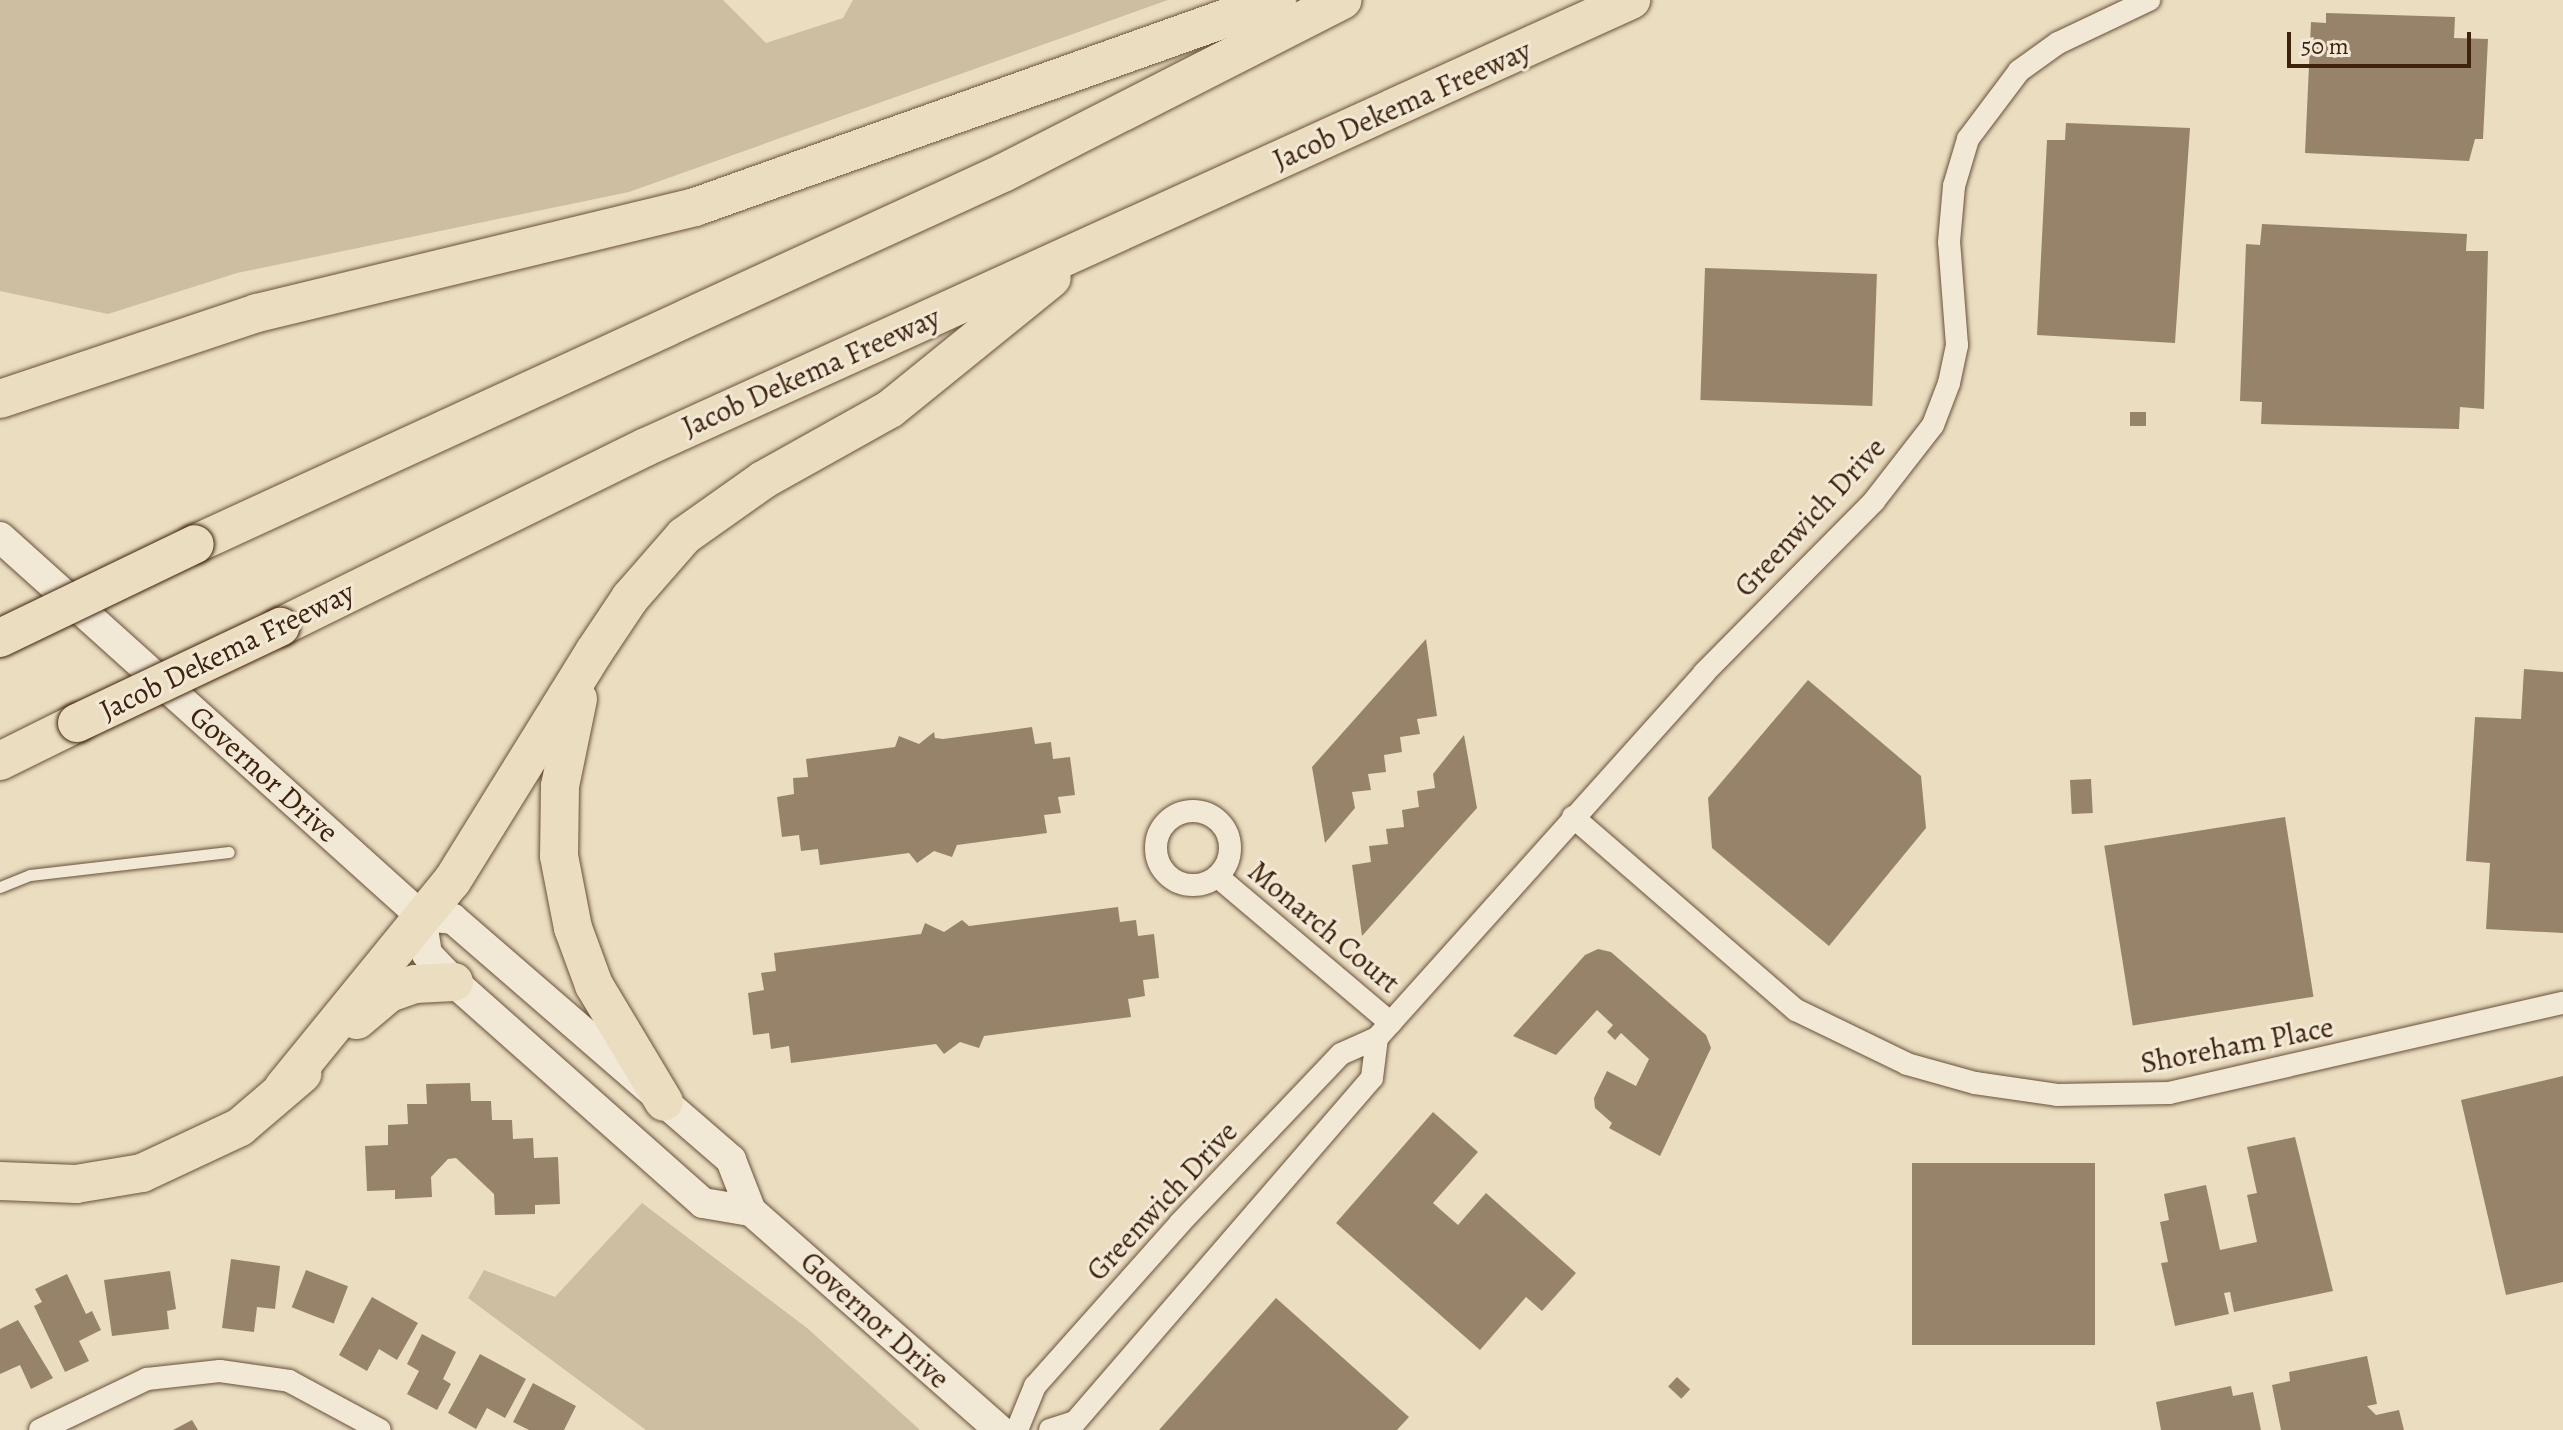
<!DOCTYPE html>
<html>
<head>
<meta charset="utf-8">
<style>
	body { margin:0 }
	#map { position:relative; width:2563px; height:1430px; overflow:hidden; background:#eaddc0; font-family:Alegreya,serif }
	div>[style] { position:absolute }
	.green>* { inset:0; background:#cdbda1 }
	.building>* { inset:0; background:#97836a; transform-origin:0 0 }
	.roads { filter:drop-shadow(0 0 2px #695139) drop-shadow(0 0 2px #695139) }
	.lane>* { height:11px; margin:-5.5px; padding:0 5.5px; transform-origin:5.5px; border-radius:5.5px; background:#f1e9d6 }
	.street>* { height:22px; margin:-11px; padding:0 11px; transform-origin:11px; border-radius:11px; background:#f1e9d6 }
	.street>.ring { margin:-11px; padding:0; box-sizing:content-box; background:none; border:22px solid #f1e9d6; border-radius:50% }
	.secondary>* { height:30px; margin:-15px; padding:0 15px; transform-origin:15px; border-radius:15px; background:#f1e9d6 }
	.highway>* { height:38px; margin:-19px; padding:0 19px; transform-origin:19px; border-radius:19px; background:#eaddc0 }
	.bridges { filter:drop-shadow(0 0 2px #3e220c) drop-shadow(0 0 2px #3e220c) }
	.highway-bridge>* { height:38px; margin:-19px; padding:0 19px; transform-origin:19px; border-radius:19px; background:#eaddc0 }
	span { translate:-50% -50%; white-space:nowrap; text-align:center; line-height:1.15; -webkit-text-stroke:6px #f1e9d6; paint-order:stroke }
	.street-label { font-size:30px; color:#3e220c }
	.scale { position:absolute; left:2287px; top:32px; width:184px; height:36px; box-sizing:border-box; border:4px solid #3e220c; border-top:0; padding-left:10px; font-size:24px; line-height:28px; white-space:nowrap; color:#3e220c; -webkit-text-stroke:6px #f1e9d6; paint-order:stroke }
</style>
</head>
<body>
<div id="map">
	<div class="green">
		<i style="clip-path:polygon(0 0,723px 0,766px 43px,843px 18px,853px 0,1168px 0,629px 192px,237px 273px,108px 314px,0 291px)"></i>
		<i style="clip-path:polygon(642px 1203px,807px 1328px,920px 1430px,646px 1430px,468px 1298px,484px 1270px,555px 1297px)"></i>
	</div>
	<div class="building">
		<i style="clip-path:polygon(2326px 13px,2455px 17px,2454px 38px,2488px 39px,2483px 139px,2475px 139px,2469px 161px,2305px 153px,2311px 22px,2326px 23px)"></i>
		<i style="clip-path:polygon(2066px 123px,2190px 128px,2175px 343px,2037px 335px,2047px 140px,2065px 140px)"></i>
		<i style="clip-path:polygon(2262px 224px,2467px 234px,2466px 251px,2488px 251px,2484px 409px,2460px 407px,2459px 429px,2261px 424px,2262px 402px,2240px 401px,2246px 244px,2260px 245px)"></i>
		<i style="left:1705px;top:268px;width:172px;height:132px;rotate:2deg"></i>
		<i style="left:2130px;top:412px;width:16px;height:14px"></i>
		<i style="clip-path:polygon(1426px 639px,1437px 716px,1417px 719px,1420px 734px,1400px 737px,1402px 752px,1384px 755px,1386px 772px,1368px 774px,1371px 790px,1352px 792px,1355px 808px,1325px 843px,1312px 767px)"></i>
		<i style="clip-path:polygon(2524px 669px,2563px 672px,2563px 933px,2486px 929px,2490px 863px,2466px 861px,2475px 717px,2521px 719px)"></i>
		<i style="clip-path:polygon(1808px 680px,1921px 776px,1926px 828px,1829px 946px,1712px 848px,1708px 798px)"></i>
		<i style="clip-path:polygon(1032px 727px,1035px 744px,1051px 742px,1053px 759px,1070px 757px,1075px 795px,1058px 797px,1061px 813px,1044px 815px,1047px 833px,957px 845px,952px 857px,934px 851px,917px 863px,909px 853px,820px 865px,818px 849px,801px 851px,799px 835px,782px 837px,777px 797px,794px 794px,793px 778px,808px 777px,806px 759px,895px 747px,899px 736px,919px 744px,934px 732px,935px 738px,943px 739px)"></i>
		<i style="clip-path:polygon(1464px 735px,1477px 808px,1362px 936px,1352px 865px,1371px 862px,1369px 846px,1388px 844px,1386px 829px,1404px 827px,1402px 810px,1419px 807px,1417px 791px,1435px 788px,1433px 774px)"></i>
		<i style="left:2091px;top:779px;width:34px;height:21px;rotate:87deg"></i>
		<i style="left:2285px;top:817px;width:182px;height:183px;rotate:81deg"></i>
		<i style="clip-path:polygon(1118px 907px,1120px 922px,1136px 920px,1138px 936px,1154px 934px,1159px 978px,1143px 980px,1145px 996px,1128px 999px,1131px 1017px,984px 1036px,979px 1048px,960px 1042px,944px 1054px,936px 1044px,791px 1063px,789px 1046px,771px 1049px,769px 1033px,753px 1035px,748px 993px,764px 990px,761px 973px,776px 971px,774px 953px,921px 934px,925px 923px,944px 932px,962px 920px,969px 926px)"></i>
		<i style="clip-path:polygon(1598px 949px,1611px 952px,1706px 1035px,1711px 1048px,1660px 1156px,1609px 1128px,1612px 1123px,1595px 1108px,1594px 1098px,1607px 1071px,1636px 1086px,1649px 1059px,1621px 1033px,1615px 1040px,1607px 1032px,1613px 1025px,1597px 1010px,1556px 1055px,1513px 1036px,1585px 955px)"></i>
		<i style="clip-path:polygon(2563px 1076px,2563px 1282px,2506px 1295px,2461px 1100px)"></i>
		<i style="clip-path:polygon(470px 1083px,471px 1101px,491px 1101px,492px 1120px,512px 1120px,513px 1139px,533px 1138px,534px 1158px,558px 1157px,560px 1204px,535px 1205px,535px 1214px,495px 1215px,494px 1194px,456px 1158px,448px 1159px,431px 1177px,432px 1197px,395px 1199px,395px 1190px,367px 1191px,365px 1146px,388px 1145px,388px 1125px,408px 1124px,407px 1104px,427px 1104px,426px 1084px)"></i>
		<i style="clip-path:polygon(1433px 1112px,1478px 1152px,1433px 1203px,1458px 1225px,1486px 1193px,1576px 1273px,1542px 1311px,1526px 1297px,1480px 1350px,1336px 1223px)"></i>
		<i style="clip-path:polygon(2295px 1137px,2333px 1291px,2234px 1312px,2230px 1292px,2224px 1293px,2229px 1314px,2175px 1326px,2161px 1263px,2168px 1262px,2160px 1222px,2169px 1220px,2164px 1194px,2206px 1185px,2220px 1250px,2257px 1242px,2247px 1195px,2257px 1193px,2247px 1147px)"></i>
		<i style="left:1912px;top:1163px;width:183px;height:182px"></i>
		<i style="clip-path:polygon(231px 1259px,280px 1266px,275px 1309px,257px 1307px,254px 1332px,222px 1328px)"></i>
		<i style="left:306px;top:1270px;width:45px;height:40px;rotate:21deg"></i>
		<i style="clip-path:polygon(170px 1271px,176px 1309px,167px 1311px,169px 1329px,112px 1336px,104px 1280px)"></i>
		<i style="clip-path:polygon(67px 1274px,86px 1314px,92px 1311px,101px 1330px,79px 1341px,89px 1361px,65px 1372px,34px 1306px,42px 1302px,35px 1289px)"></i>
		<i style="clip-path:polygon(372px 1297px,418px 1323px,397px 1360px,379px 1349px,367px 1371px,339px 1355px)"></i>
		<i style="clip-path:polygon(1276px 1298px,1409px 1417px,1397px 1430px,1159px 1430px)"></i>
		<i style="clip-path:polygon(18px 1320px,53px 1378px,31px 1389px,20px 1365px,0 1374px,0 1329px)"></i>
		<i style="clip-path:polygon(422px 1334px,456px 1352px,443px 1379px,451px 1384px,437px 1410px,407px 1394px,419px 1371px,407px 1364px)"></i>
		<i style="clip-path:polygon(480px 1354px,526px 1379px,505px 1418px,487px 1408px,476px 1429px,448px 1413px)"></i>
		<i style="clip-path:polygon(2367px 1356px,2377px 1404px,2367px 1406px,2376px 1415px,2399px 1410px,2404px 1430px,2281px 1430px,2272px 1385px,2290px 1381px,2289px 1372px)"></i>
		<i style="left:1677px;top:1377px;width:18px;height:13px;rotate:43deg"></i>
		<i style="clip-path:polygon(533px 1383px,576px 1406px,564px 1430px,529px 1430px,513px 1422px)"></i>
		<i style="clip-path:polygon(2231px 1386px,2233px 1396px,2253px 1392px,2261px 1430px,2161px 1430px,2156px 1402px)"></i>
		<i style="clip-path:polygon(192px 1420px,198px 1430px,173px 1430px)"></i>
	</div>
	<div class="roads">
		<div class="lane">
			<i style="left:0;top:887px;width:32px;rotate:-22deg"></i>
			<i style="left:30px;top:875px;width:200px;rotate:-6.6deg"></i>
		</div>
		<div class="street">
			<i class="ring" style="left:1156px;top:811px;width:52px;height:52px"></i>
			<i style="left:1573px;top:817px;width:295px;rotate:40.9deg"></i>
			<i style="left:1796px;top:1010px;width:123px;rotate:25.9deg"></i>
			<i style="left:1907px;top:1064px;width:71px;rotate:15.6deg"></i>
			<i style="left:1975px;top:1083px;width:83px;rotate:8.3deg"></i>
			<i style="left:2057px;top:1095px;width:112px;rotate:-1deg"></i>
			<i style="left:2169px;top:1093px;width:404px;rotate:-12.9deg"></i>
			<i style="left:1218px;top:877px;width:226px;rotate:40.2deg"></i>
			<i style="left:40px;top:1430px;width:119px;rotate:-25.5deg"></i>
			<i style="left:147px;top:1379px;width:73px;rotate:-6.3deg"></i>
			<i style="left:220px;top:1371px;width:70px;rotate:8.2deg"></i>
			<i style="left:289px;top:1381px;width:103px;rotate:28.3deg"></i>
			<i style="left:1017px;top:1430px;width:48px;rotate:-67.8deg"></i>
			<i style="left:1035px;top:1386px;width:218px;rotate:-48.3deg"></i>
			<i style="left:1180px;top:1223px;width:233px;rotate:-46.4deg"></i>
			<i style="left:1341px;top:1054px;width:39px;rotate:-24deg"></i>
			<i style="left:1377px;top:1038px;width:490px;rotate:-48.1deg"></i>
			<i style="left:1704px;top:673px;width:242px;rotate:-45.3deg"></i>
			<i style="left:1874px;top:501px;width:96px;rotate:-52.2deg"></i>
			<i style="left:1933px;top:425px;width:45px;rotate:-69.1deg"></i>
			<i style="left:1949px;top:383px;width:39px;rotate:-78deg"></i>
			<i style="left:1957px;top:345px;width:103px;rotate:-94.4deg"></i>
			<i style="left:1949px;top:242px;width:56px;rotate:-84.9deg"></i>
			<i style="left:1954px;top:186px;width:49px;rotate:-73.4deg"></i>
			<i style="left:1968px;top:139px;width:85px;rotate:-53.1deg"></i>
			<i style="left:2019px;top:71px;width:48px;rotate:-35.7deg"></i>
			<i style="left:2058px;top:43px;width:101px;rotate:-25.3deg"></i>
			<i style="left:1050px;top:1430px;width:26px;rotate:-18deg"></i>
			<i style="left:1075px;top:1422px;width:454px;rotate:-49.2deg"></i>
			<i style="left:1372px;top:1078px;width:40px;rotate:-82.9deg"></i>
		</div>
		<div class="secondary">
			<i style="left:0;top:537px;width:566px;rotate:41.99deg"></i>
			<i style="left:421px;top:916px;width:38px;rotate:81deg"></i>
			<i style="left:427px;top:954px;width:39px;rotate:46deg"></i>
			<i style="left:454px;top:982px;width:333px;rotate:41.6deg"></i>
			<i style="left:703px;top:1203px;width:49px;rotate:9.5deg"></i>
			<i style="left:421px;top:916px;width:32px;rotate:5deg"></i>
			<i style="left:453px;top:919px;width:368px;rotate:40.9deg"></i>
			<i style="left:731px;top:1160px;width:55px;rotate:68.6deg"></i>
			<i style="left:751px;top:1211px;width:331px;rotate:41.4deg"></i>
		</div>
		<div class="highway">
			<i style="left:0;top:399px;width:271px;rotate:-18.5deg"></i>
			<i style="left:257px;top:313px;width:451px;rotate:-13.6deg"></i>
			<i style="left:695px;top:207px;width:618px;rotate:-19.58deg"></i>
			<i style="left:195px;top:544px;width:889px;rotate:-24.66deg"></i>
			<i style="left:1003px;top:173px;width:381px;rotate:-27deg"></i>
			<i style="left:280px;top:627px;width:408px;rotate:-26.2deg"></i>
			<i style="left:646px;top:447px;width:1082px;rotate:-24.41deg"></i>
			<i style="left:578px;top:699px;width:89px;rotate:101.7deg"></i>
			<i style="left:560px;top:786px;width:70px;rotate:90.8deg"></i>
			<i style="left:559px;top:856px;width:73px;rotate:79deg"></i>
			<i style="left:573px;top:928px;width:61px;rotate:69.8deg"></i>
			<i style="left:594px;top:985px;width:136px;rotate:59.1deg"></i>
			<i style="left:0;top:761px;width:86px;rotate:-26.3deg"></i>
			<i style="left:357px;top:1020px;width:42px;rotate:-40.2deg"></i>
			<i style="left:389px;top:993px;width:28px;rotate:-19deg"></i>
			<i style="left:415px;top:984px;width:39px;rotate:-3deg"></i>
			<i style="left:283px;top:1088px;width:267px;rotate:-50.8deg"></i>
			<i style="left:452px;top:881px;width:269px;rotate:-58.2deg"></i>
			<i style="left:594px;top:652px;width:65px;rotate:-56.3deg"></i>
			<i style="left:630px;top:598px;width:82px;rotate:-48.9deg"></i>
			<i style="left:684px;top:536px;width:97px;rotate:-35.3deg"></i>
			<i style="left:763px;top:480px;width:145px;rotate:-29.2deg"></i>
			<i style="left:890px;top:409px;width:208px;rotate:-39deg"></i>
			<i style="left:0;top:1181px;width:76px;rotate:2.3deg"></i>
			<i style="left:76px;top:1184px;width:67px;rotate:-9.5deg"></i>
			<i style="left:142px;top:1173px;width:108px;rotate:-25.1deg"></i>
			<i style="left:240px;top:1127px;width:82px;rotate:-40.5deg"></i>
		</div>
	</div>
	<div class="bridges">
		<div class="highway-bridge">
			<i style="left:0;top:638px;width:216px;rotate:-25.7deg"></i>
			<i style="left:77px;top:723px;width:225px;rotate:-25.3deg"></i>
		</div>
	</div>
	<div class="street-label">
		<span style="left:1402px;top:105px;rotate:-24deg">Jacob Dekema Freeway</span>
		<span style="left:811px;top:372px;rotate:-24deg">Jacob Dekema Freeway</span>
		<span style="left:1810px;top:517px;rotate:-47deg">Greenwich Drive</span>
		<span style="left:227px;top:651px;rotate:-26deg">Jacob Dekema Freeway</span>
		<span style="left:264px;top:774px;rotate:42deg">Governor Drive</span>
		<span style="left:1324px;top:927px;rotate:40deg">Monarch Court</span>
		<span style="left:2237px;top:1045px;rotate:-11deg">Shoreham Place</span>
		<span style="left:1162px;top:1201px;rotate:-47deg">Greenwich Drive</span>
		<span style="left:875px;top:1320px;rotate:42deg">Governor Drive</span>
	</div>
	<div class="scale">50 m</div>
</div>
</body>
</html>
